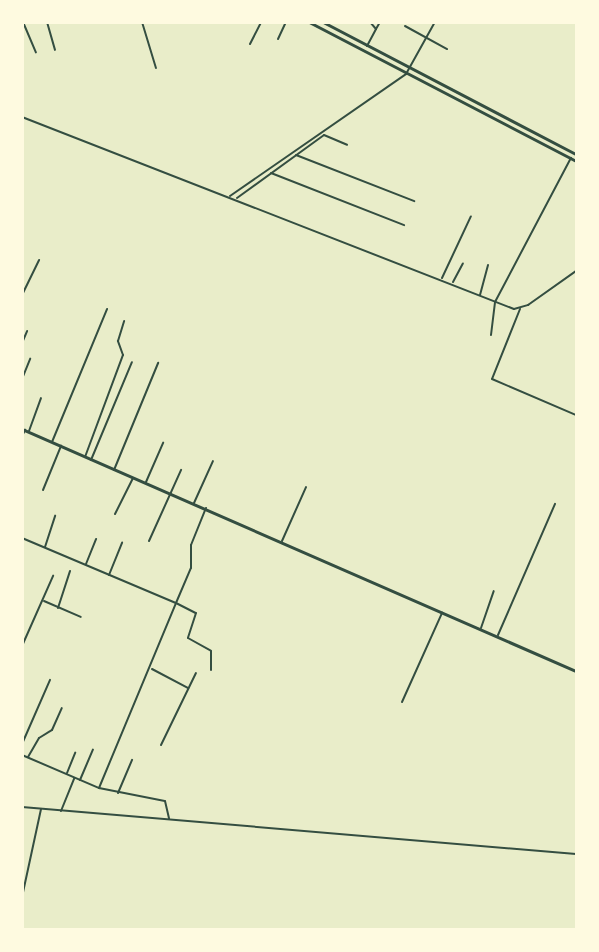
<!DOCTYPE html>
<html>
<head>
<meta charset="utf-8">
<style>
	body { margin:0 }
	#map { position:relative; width:599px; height:952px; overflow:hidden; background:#e9edc9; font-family:"Fira Sans",sans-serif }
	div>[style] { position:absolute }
	.minor>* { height:2px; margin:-1px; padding:0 1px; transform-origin:1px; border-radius:1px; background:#344e41 }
	.tertiary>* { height:2.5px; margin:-1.25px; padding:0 1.25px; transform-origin:1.25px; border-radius:1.25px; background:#344e41 }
	.secondary>* { height:3px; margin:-1.5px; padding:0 1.5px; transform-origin:1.5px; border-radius:1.5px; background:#344e41 }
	span { translate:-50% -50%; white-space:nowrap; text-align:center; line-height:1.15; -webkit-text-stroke:4.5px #fefae0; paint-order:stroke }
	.frame { position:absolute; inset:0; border:24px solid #fefae0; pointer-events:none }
</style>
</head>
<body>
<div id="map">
	<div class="minor">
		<i style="left:23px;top:22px;width:33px;rotate:67deg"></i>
		<i style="left:47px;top:22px;width:29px;rotate:74deg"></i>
		<i style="left:142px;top:22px;width:48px;rotate:73.1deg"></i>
		<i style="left:405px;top:26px;width:48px;rotate:28.7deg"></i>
		<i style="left:376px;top:29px;width:8px;rotate:-60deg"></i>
		<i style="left:278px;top:39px;width:19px;rotate:-65deg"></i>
		<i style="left:250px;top:44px;width:25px;rotate:-63deg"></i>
		<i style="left:367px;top:46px;width:19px;rotate:-62deg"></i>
		<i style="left:376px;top:29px;width:9px;rotate:-131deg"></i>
		<i style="left:22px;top:117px;width:528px;rotate:21.32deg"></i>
		<i style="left:514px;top:309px;width:15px;rotate:-16deg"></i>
		<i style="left:528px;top:305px;width:59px;rotate:-35.3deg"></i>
		<i style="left:296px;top:155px;width:127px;rotate:21.3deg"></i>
		<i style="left:271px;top:173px;width:143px;rotate:21.4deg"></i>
		<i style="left:230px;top:196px;width:214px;rotate:-34.7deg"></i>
		<i style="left:406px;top:74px;width:60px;rotate:-60.9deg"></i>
		<i style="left:237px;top:198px;width:107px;rotate:-35.9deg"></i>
		<i style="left:324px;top:135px;width:25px;rotate:23deg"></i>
		<i style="left:442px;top:278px;width:68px;rotate:-64.9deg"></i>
		<i style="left:453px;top:282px;width:21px;rotate:-62deg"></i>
		<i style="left:22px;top:295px;width:39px;rotate:-64deg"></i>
		<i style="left:480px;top:295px;width:31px;rotate:-75deg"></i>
		<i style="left:520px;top:309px;width:75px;rotate:111.8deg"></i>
		<i style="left:492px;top:379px;width:91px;rotate:23.2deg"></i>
		<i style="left:491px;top:335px;width:33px;rotate:-83deg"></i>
		<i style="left:495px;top:302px;width:163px;rotate:-62.2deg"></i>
		<i style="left:22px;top:343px;width:13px;rotate:-67deg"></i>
		<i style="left:22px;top:379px;width:22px;rotate:-68deg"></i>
		<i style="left:29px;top:431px;width:35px;rotate:-70deg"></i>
		<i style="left:22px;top:436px;width:7px;rotate:-63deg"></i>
		<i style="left:52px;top:442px;width:144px;rotate:-67.5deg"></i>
		<i style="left:85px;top:457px;width:109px;rotate:-69.6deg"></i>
		<i style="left:123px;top:355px;width:15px;rotate:-110deg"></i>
		<i style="left:118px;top:341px;width:21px;rotate:-73deg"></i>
		<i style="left:91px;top:460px;width:106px;rotate:-67.3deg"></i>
		<i style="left:114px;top:470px;width:116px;rotate:-67.6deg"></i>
		<i style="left:146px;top:482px;width:43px;rotate:-66.4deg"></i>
		<i style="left:43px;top:490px;width:48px;rotate:-67.8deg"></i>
		<i style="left:194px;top:503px;width:46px;rotate:-65.7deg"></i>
		<i style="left:115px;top:514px;width:40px;rotate:-63.4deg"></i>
		<i style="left:22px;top:538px;width:167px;rotate:22.9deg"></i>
		<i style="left:176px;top:603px;width:38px;rotate:-67deg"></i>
		<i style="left:191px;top:568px;width:23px;rotate:-90deg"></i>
		<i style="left:191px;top:545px;width:40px;rotate:-68deg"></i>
		<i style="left:149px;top:541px;width:78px;rotate:-65.7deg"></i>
		<i style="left:282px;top:541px;width:59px;rotate:-66deg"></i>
		<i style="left:45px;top:547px;width:33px;rotate:-72deg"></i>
		<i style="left:86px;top:564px;width:27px;rotate:-68deg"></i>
		<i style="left:109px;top:575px;width:35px;rotate:-68deg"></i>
		<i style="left:44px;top:601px;width:40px;rotate:23.4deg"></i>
		<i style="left:58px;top:608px;width:39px;rotate:-72deg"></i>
		<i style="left:481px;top:628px;width:39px;rotate:-71deg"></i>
		<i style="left:498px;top:635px;width:143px;rotate:-66.5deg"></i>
		<i style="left:22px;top:646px;width:77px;rotate:-66.1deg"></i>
		<i style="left:152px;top:669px;width:41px;rotate:27.8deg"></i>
		<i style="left:402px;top:702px;width:98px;rotate:-65.8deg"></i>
		<i style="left:22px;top:744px;width:70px;rotate:-66.4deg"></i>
		<i style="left:161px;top:745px;width:80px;rotate:-64.1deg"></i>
		<i style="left:22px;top:755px;width:84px;rotate:23.2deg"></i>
		<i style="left:99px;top:788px;width:67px;rotate:11.1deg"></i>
		<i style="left:165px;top:801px;width:18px;rotate:77deg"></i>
		<i style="left:28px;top:757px;width:22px;rotate:-60deg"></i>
		<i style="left:39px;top:738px;width:15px;rotate:-32deg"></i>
		<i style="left:52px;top:730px;width:24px;rotate:-66deg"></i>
		<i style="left:67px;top:773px;width:22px;rotate:-68deg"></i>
		<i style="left:80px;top:780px;width:33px;rotate:-67deg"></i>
		<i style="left:99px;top:788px;width:200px;rotate:-67.4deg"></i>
		<i style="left:176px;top:603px;width:22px;rotate:27deg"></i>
		<i style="left:196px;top:613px;width:26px;rotate:108deg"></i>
		<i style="left:188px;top:638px;width:26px;rotate:29deg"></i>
		<i style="left:211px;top:651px;width:19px;rotate:90deg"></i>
		<i style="left:118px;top:793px;width:36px;rotate:-67deg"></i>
		<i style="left:22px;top:807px;width:556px;rotate:4.85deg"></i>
		<i style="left:61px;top:811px;width:35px;rotate:-68deg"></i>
		<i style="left:22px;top:897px;width:90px;rotate:-77.8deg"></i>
	</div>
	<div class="tertiary">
		<i style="left:22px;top:429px;width:605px;rotate:23.6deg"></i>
	</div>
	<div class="secondary">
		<i style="left:309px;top:22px;width:301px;rotate:27.5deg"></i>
		<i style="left:323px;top:22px;width:285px;rotate:27.6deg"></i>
	</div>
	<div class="frame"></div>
</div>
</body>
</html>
